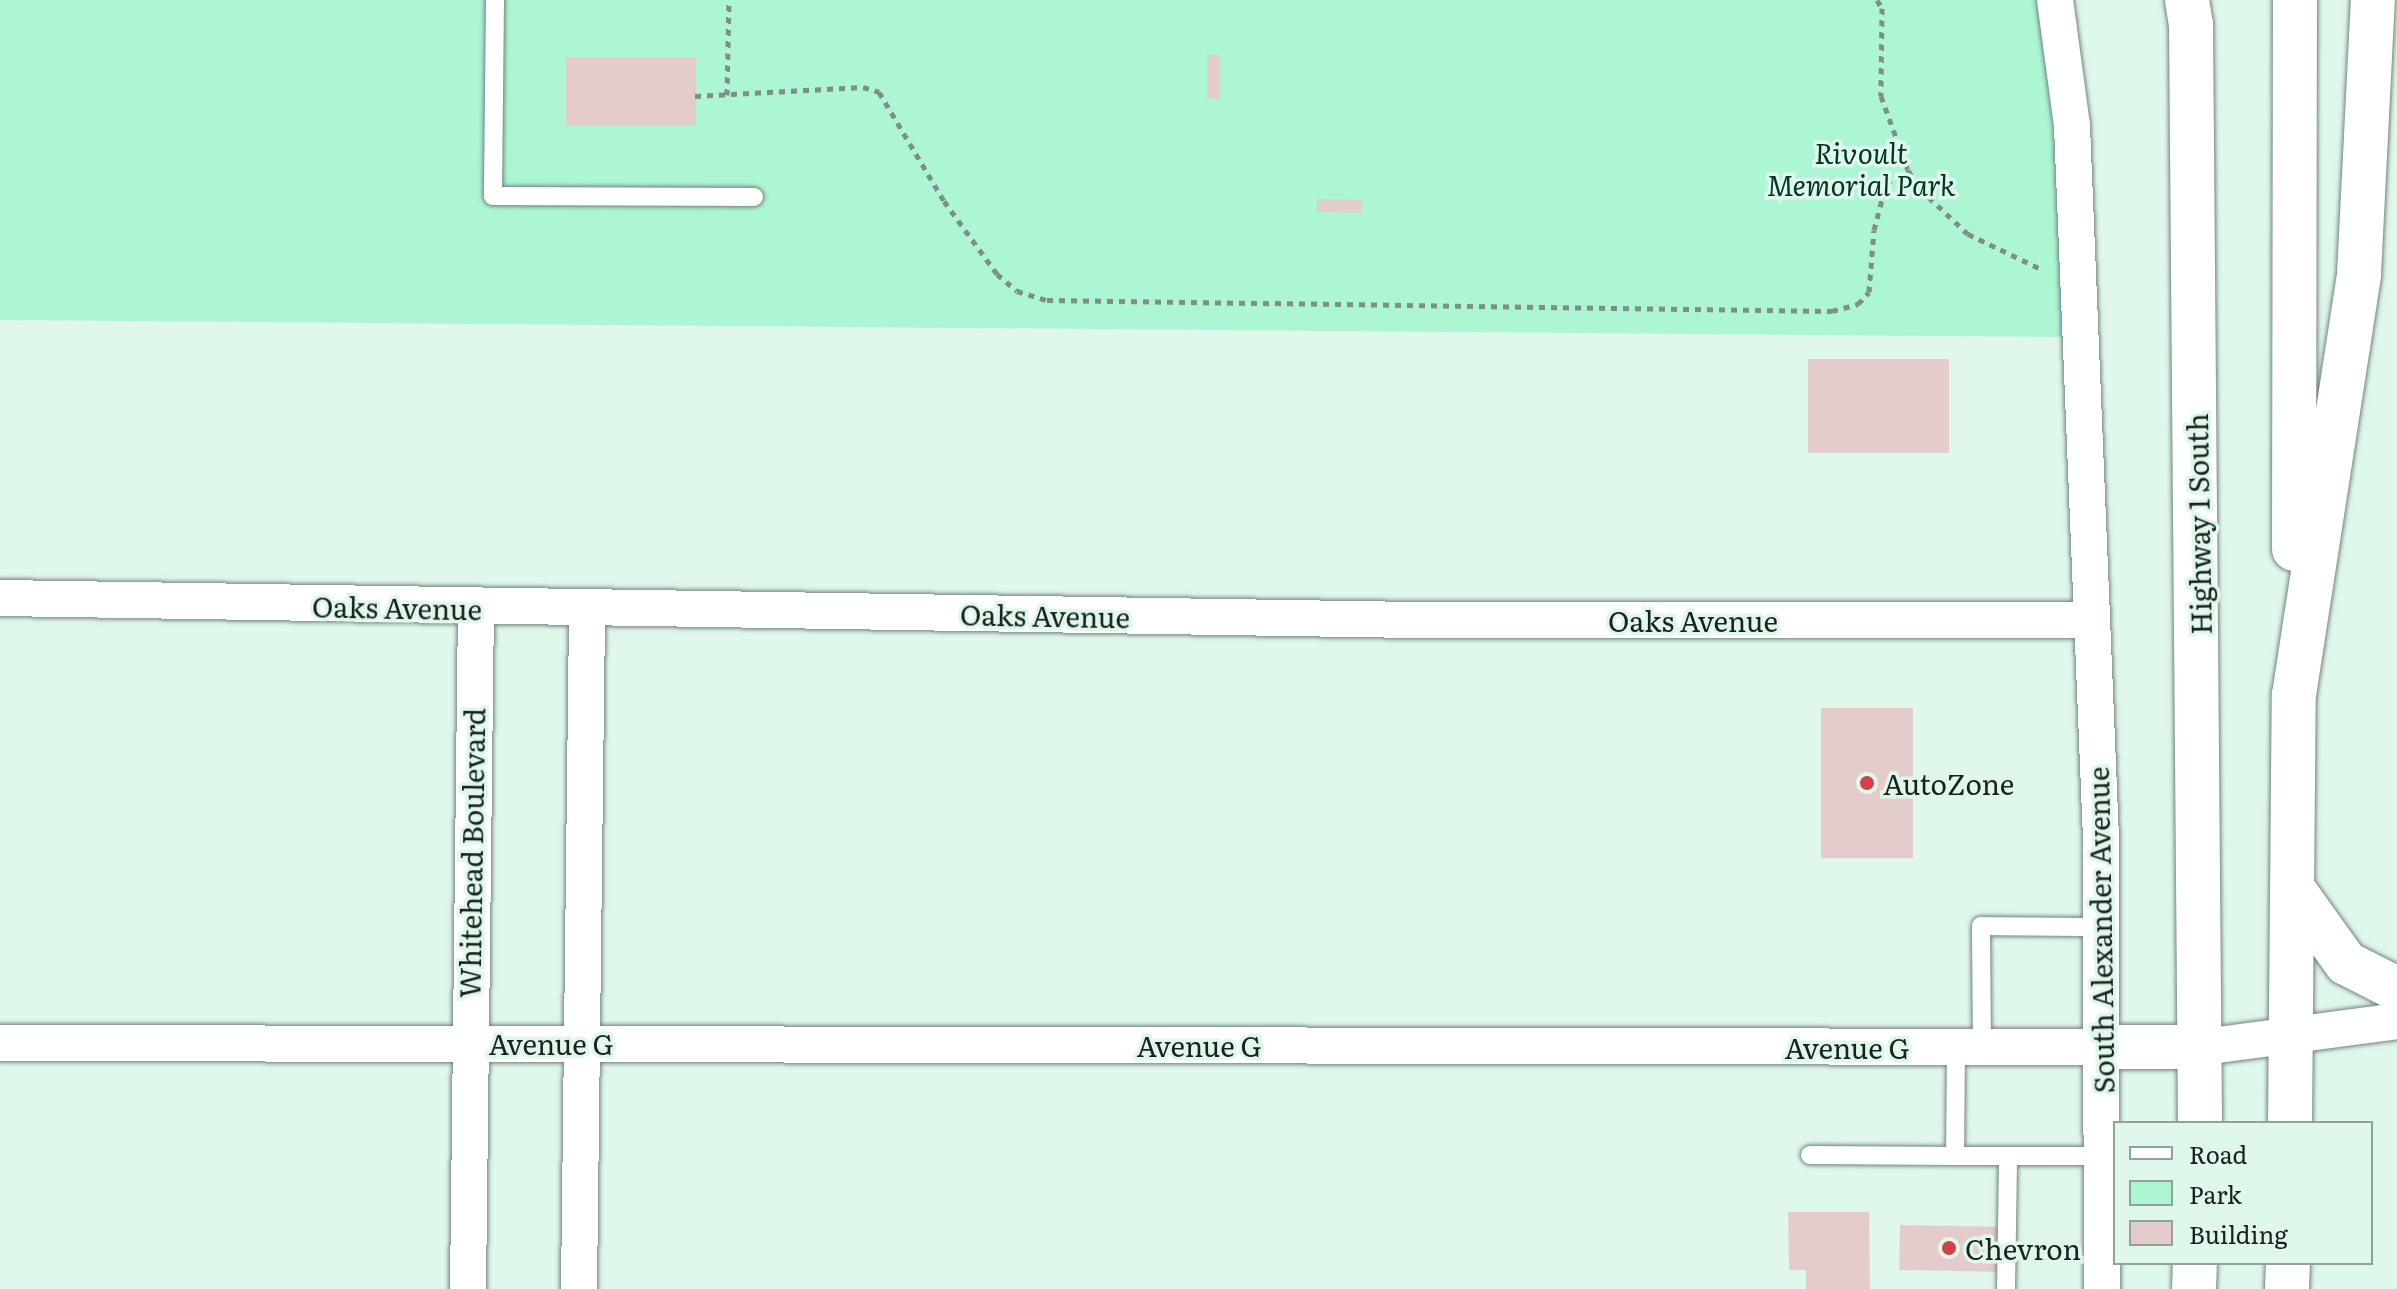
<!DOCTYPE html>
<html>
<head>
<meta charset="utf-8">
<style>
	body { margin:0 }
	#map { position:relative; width:2397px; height:1289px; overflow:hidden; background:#e0f7eb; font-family:Literata,serif }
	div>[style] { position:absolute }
	.green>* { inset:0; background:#acf6d3 }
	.building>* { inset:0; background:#e4ccca; transform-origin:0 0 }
	.path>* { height:5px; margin-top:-2.5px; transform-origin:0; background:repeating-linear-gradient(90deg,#7f8e86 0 6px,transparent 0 12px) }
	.roads { filter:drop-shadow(0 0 2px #71857b) drop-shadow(0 0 2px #71857b) }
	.lane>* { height:18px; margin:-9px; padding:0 9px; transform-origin:9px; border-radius:9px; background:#fff }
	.street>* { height:36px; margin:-18px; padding:0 18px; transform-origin:18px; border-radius:18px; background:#fff }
	.secondary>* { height:44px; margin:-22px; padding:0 22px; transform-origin:22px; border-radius:22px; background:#fff }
	.primary>* { height:44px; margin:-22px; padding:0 22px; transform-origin:22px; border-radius:22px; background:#fff }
	.highway>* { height:44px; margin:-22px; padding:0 22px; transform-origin:22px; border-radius:22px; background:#fff }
	.dots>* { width:22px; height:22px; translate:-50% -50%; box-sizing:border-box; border:4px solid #e0f7eb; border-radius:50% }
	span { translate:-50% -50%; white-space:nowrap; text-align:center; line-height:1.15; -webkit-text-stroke:7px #e0f7eb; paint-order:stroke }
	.park-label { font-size:28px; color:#013624; font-style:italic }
	.street-label { font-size:28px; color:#1a221e }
	.poi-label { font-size:28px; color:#1a221e }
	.left { translate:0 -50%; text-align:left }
	.legend { position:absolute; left:2113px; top:1121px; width:260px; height:144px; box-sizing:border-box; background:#e0f7eb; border:2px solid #91a299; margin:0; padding:10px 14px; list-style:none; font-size:24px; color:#1a221e }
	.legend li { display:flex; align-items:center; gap:16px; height:40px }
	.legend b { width:40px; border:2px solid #91a299 }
</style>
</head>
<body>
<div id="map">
	<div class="green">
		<i style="clip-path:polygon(0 0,2037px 0,2050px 83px,2064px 337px,0 320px)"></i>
	</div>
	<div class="building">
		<i style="left:1207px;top:55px;width:13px;height:44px"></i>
		<i style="left:566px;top:57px;width:130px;height:68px"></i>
		<i style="left:1317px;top:199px;width:45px;height:13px;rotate:1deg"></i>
		<i style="left:1808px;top:359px;width:141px;height:94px"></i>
		<i style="left:1913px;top:708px;width:150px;height:92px;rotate:90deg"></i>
		<i style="clip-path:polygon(1788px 1212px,1869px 1212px,1870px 1289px,1806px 1289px,1806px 1270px,1789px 1270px)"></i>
		<i style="left:1900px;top:1225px;width:99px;height:45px;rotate:1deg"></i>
	</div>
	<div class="path">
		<i style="left:1877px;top:0;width:9px;rotate:58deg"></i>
		<i style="left:1882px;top:8px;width:88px;rotate:90.7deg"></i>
		<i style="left:1881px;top:96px;width:79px;rotate:70deg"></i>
		<i style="left:1908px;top:170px;width:22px;rotate:58deg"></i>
		<i style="left:1920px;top:189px;width:66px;rotate:43.2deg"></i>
		<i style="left:1968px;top:234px;width:79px;rotate:25.6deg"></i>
		<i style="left:727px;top:95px;width:95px;rotate:-88.8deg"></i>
		<i style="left:695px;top:96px;width:168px;rotate:-3.1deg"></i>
		<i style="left:863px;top:87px;width:17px;rotate:17deg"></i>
		<i style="left:879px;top:92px;width:127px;rotate:59.2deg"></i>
		<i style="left:944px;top:201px;width:90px;rotate:54deg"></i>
		<i style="left:997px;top:274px;width:26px;rotate:40deg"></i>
		<i style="left:1017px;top:291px;width:31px;rotate:17deg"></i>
		<i style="left:1047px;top:300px;width:785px;rotate:0.8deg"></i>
		<i style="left:1832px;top:311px;width:27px;rotate:-15deg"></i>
		<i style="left:1858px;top:304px;width:16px;rotate:-47deg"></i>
		<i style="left:1869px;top:292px;width:62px;rotate:-85.4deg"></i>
		<i style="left:1874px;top:230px;width:48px;rotate:-75.4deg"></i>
		<i style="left:1886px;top:184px;width:26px;rotate:-32deg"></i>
	</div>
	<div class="roads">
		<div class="lane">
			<i style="left:495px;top:0;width:196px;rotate:90.6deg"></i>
			<i style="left:493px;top:196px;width:261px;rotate:0.2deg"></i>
			<i style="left:1956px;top:1047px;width:109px;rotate:90.5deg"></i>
			<i style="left:1955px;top:1156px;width:53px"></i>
			<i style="left:1982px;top:1047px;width:121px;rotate:-90.5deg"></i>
			<i style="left:1981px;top:926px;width:122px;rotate:0.5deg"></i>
			<i style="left:1810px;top:1155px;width:145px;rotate:0.4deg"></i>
			<i style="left:2006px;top:1289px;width:133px;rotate:-89.1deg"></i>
			<i style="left:2008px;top:1156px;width:95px"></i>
		</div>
		<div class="street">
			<i style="left:2055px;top:0;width:127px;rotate:82.3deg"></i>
			<i style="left:2072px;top:126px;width:713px;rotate:87.67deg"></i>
			<i style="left:2101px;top:838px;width:451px;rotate:89.9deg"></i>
			<i style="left:0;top:598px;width:1409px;rotate:0.89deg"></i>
			<i style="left:1409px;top:620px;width:681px"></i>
			<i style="left:0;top:1043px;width:2105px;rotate:0.11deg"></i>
			<i style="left:2203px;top:1047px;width:196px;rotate:-7.6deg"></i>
			<i style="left:468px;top:1289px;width:680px;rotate:-89.33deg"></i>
			<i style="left:579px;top:1289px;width:679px;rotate:-89.32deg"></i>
		</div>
		<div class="secondary">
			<i style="left:2105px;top:1047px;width:98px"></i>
		</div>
		<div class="primary">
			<i style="left:2191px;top:24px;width:1099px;rotate:89.53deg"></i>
			<i style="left:2293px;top:889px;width:91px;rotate:54.4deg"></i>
			<i style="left:2346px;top:963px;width:57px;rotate:27deg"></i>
			<i style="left:2290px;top:1123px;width:428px;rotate:-89.5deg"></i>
			<i style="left:2194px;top:1289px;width:26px;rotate:-88deg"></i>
			<i style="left:2287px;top:1289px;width:26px;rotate:-88deg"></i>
		</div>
		<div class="highway">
			<i style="left:2187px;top:0;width:24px;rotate:81deg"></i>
			<i style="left:2294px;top:549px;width:549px;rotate:-89.9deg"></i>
			<i style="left:2294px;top:695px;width:426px;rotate:-81.2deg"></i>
			<i style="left:2359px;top:274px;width:274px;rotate:-87.1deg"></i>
		</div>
	</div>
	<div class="dots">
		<i style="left:1867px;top:783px;background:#d24247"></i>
		<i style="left:1949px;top:1248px;background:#d24247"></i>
	</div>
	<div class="park-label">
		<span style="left:1861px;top:168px">Rivoult<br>Memorial Park</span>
	</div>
	<div class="street-label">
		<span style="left:2198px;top:524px;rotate:-91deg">Highway 1 South</span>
		<span style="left:397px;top:607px;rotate:1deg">Oaks Avenue</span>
		<span style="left:1045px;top:615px;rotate:1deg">Oaks Avenue</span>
		<span style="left:1693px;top:620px">Oaks Avenue</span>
		<span style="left:471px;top:853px;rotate:-89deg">Whitehead Boulevard</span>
		<span style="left:2100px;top:930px;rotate:-91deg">South Alexander Avenue</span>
		<span style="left:551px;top:1043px">Avenue G</span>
		<span style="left:1199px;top:1045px">Avenue G</span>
		<span style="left:1847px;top:1047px">Avenue G</span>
	</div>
	<div class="poi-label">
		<span class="left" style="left:1883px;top:783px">AutoZone</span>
		<span class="left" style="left:1965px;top:1248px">Chevron</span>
	</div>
	<ul class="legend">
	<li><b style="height:10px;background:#fff"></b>Road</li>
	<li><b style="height:22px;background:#acf6d3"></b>Park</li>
	<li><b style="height:22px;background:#e4ccca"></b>Building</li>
	</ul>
</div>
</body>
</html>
